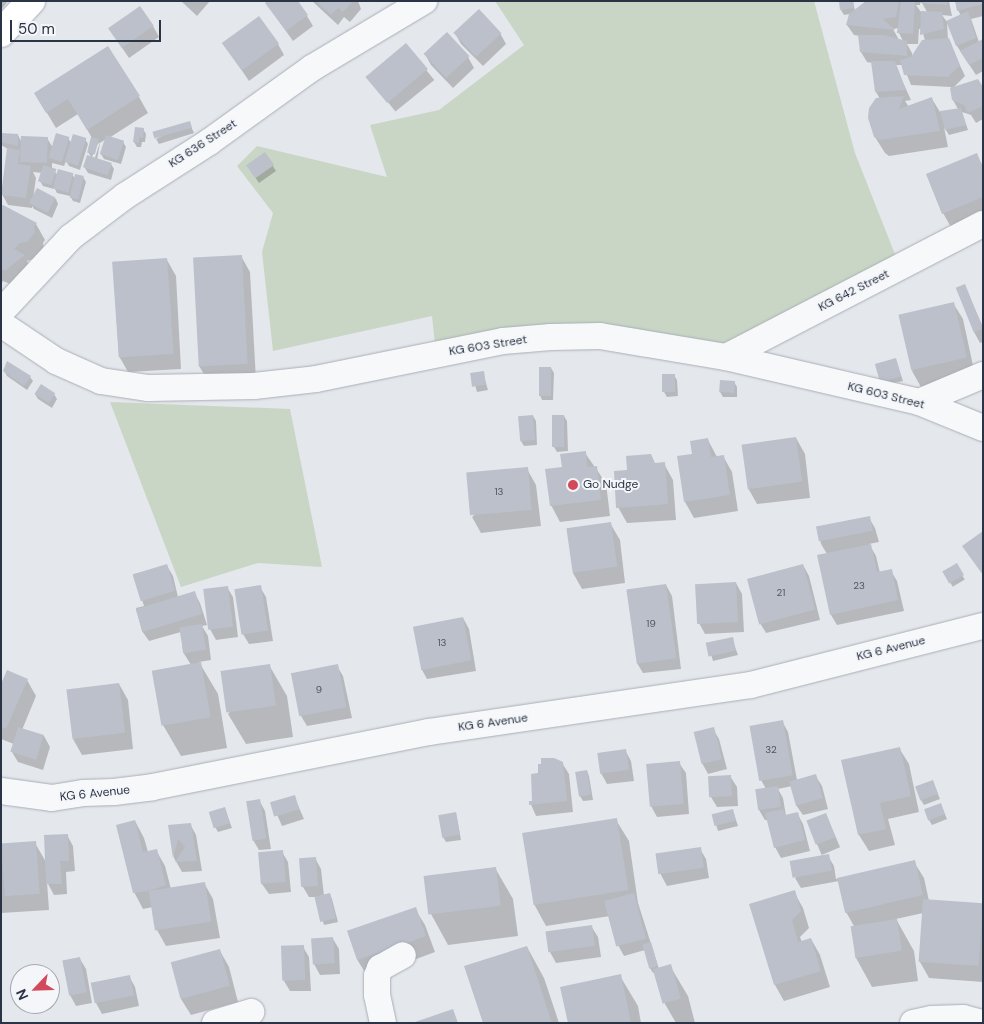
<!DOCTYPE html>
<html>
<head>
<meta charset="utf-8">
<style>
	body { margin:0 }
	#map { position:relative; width:984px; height:1024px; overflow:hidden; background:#e4e7ec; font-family:"DM Sans",sans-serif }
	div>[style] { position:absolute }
	.green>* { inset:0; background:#c9d6c5 }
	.shadow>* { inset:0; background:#0003; transform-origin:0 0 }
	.building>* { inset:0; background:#bbc0ca; transform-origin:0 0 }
	.roads { filter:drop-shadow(0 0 1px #a9aeb7) drop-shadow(0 0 1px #a9aeb7) }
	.minor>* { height:26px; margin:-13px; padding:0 13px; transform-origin:13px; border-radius:13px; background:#f7f8fa }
	.major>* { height:28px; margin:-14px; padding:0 14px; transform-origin:14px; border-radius:14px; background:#fff }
	.dots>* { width:14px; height:14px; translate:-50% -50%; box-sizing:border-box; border:2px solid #f4f6f9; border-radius:50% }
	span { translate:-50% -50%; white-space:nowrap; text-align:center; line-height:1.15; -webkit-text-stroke:4px #f4f6f9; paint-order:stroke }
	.number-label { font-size:10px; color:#4f5766 }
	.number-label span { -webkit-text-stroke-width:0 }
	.street-label { font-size:12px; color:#2b3445 }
	.poi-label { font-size:12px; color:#2b3445 }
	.left { translate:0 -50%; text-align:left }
	.frame { position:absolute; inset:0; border:2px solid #2b3445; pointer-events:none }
	.north { position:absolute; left:10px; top:964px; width:50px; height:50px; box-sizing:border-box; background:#f4f6f9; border:1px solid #a4a8b1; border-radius:50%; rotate:246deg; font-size:14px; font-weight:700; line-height:20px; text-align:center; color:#2b3445 }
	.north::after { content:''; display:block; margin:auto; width:18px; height:22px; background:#d1495b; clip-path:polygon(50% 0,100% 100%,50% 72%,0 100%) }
	.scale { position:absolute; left:10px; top:20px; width:151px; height:22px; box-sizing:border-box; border:2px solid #2b3445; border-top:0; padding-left:6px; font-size:15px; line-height:18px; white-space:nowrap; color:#2b3445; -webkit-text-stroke:4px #f4f6f9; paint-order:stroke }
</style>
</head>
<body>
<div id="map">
	<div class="green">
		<i style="clip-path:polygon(495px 1px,814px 1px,855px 153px,900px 267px,726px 357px,600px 336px,436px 354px,432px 316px,273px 351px,262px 252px,273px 213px,237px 166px,257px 146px,387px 177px,370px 125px,439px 110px,524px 45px)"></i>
		<i style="clip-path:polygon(110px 402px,290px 409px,322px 567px,258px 563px,181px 587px)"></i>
	</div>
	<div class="shadow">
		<i style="clip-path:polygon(1px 1px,8px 1px,1px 10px)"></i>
		<i style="clip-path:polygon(181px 1px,210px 1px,197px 16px)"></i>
		<i style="clip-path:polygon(312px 1px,358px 1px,361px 9px,350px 22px,344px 17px,338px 25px)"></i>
		<i style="clip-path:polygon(evenodd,853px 1px,855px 11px,867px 1px,920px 1px,920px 5px,916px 5px,921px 12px,927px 12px,921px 1px,949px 1px,952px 16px,942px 15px,947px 22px,948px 40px,965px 76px,953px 88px,983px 89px,983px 119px,976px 123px,971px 115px,962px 112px,968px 130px,949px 135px,944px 127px,948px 147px,889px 156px,885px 153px,875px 137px,880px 99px,876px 92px,872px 63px,867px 62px,861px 52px,860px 36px,854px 35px,847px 25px,850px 14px,844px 15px,841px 10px,853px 1px,899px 28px,899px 33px,903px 41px,899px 40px,893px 29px,899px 28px,853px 1px,919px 29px,922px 29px,925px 41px,912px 58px,912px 53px,907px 44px,918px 44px,919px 29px,853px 1px,895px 65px,903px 65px,911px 85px,951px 87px,953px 100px,958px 109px,940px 112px,932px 99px,909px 107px,905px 101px,911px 100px,895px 65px)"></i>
		<i style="clip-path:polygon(983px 1px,983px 16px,971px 19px,979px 42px,983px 41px,983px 71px,976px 75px,957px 46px,948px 21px,961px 16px,958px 10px)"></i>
		<i style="clip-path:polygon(266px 3px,307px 16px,313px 26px,293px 41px)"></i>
		<i style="clip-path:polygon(153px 26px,159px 37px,129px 58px,116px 39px)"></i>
		<i style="clip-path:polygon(455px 33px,500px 33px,506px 44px,483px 66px,461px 44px)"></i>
		<i style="clip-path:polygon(447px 34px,468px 57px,474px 68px,453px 88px,431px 65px,425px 54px)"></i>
		<i style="clip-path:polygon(224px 44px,278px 44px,284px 55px,249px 81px)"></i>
		<i style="left:406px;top:45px;width:45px;height:50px;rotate:51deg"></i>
		<i style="clip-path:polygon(evenodd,35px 93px,139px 97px,148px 113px,109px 138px,123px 142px,126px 147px,121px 164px,104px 159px,101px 154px,106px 139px,100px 143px,97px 160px,111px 164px,114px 169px,111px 180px,88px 173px,85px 168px,92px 158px,88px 152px,92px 138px,78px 114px,56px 128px,35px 93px,100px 142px,94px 161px,91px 160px,96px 146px,100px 142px)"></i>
		<i style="clip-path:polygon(189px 122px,194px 133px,159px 144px,156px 139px)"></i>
		<i style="clip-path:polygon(143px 129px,146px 134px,145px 142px,142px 142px,141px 147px,137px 147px,134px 142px)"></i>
		<i style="clip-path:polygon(1px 134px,18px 135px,22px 143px,47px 138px,53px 148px,68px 138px,72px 144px,85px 139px,88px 144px,80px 170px,69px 166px,66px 161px,64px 166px,52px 163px,52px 169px,58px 175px,72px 174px,75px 179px,83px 177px,86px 182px,80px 203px,73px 201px,70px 196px,57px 193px,54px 187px,54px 189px,43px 186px,40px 181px,43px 173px,33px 172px,36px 178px,33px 199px,56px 199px,58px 204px,52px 218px,34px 209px,32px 206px,32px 208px,8px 205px,2px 194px,8px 149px,1px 145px)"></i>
		<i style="clip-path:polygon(265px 154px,276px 171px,259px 183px,251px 171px)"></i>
		<i style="clip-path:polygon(976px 155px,983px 166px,983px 217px,952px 229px,943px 213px)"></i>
		<i style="clip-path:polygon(1px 207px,36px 224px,45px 240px,43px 243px,44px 249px,36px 258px,27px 261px,33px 272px,15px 286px,3px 281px,1px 284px)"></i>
		<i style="clip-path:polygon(241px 256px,250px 272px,256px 380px,209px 382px,199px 366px)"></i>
		<i style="clip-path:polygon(167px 260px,176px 276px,181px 369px,128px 372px,119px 356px,113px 262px)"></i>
		<i style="clip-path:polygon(964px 285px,983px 327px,983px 342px,980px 343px,974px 332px)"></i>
		<i style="clip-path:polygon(953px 303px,963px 319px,975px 375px,921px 387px,912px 371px)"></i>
		<i style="clip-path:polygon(896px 360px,903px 381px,884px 385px,881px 381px)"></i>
		<i style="clip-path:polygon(551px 368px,554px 373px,553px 400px,542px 400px,540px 395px)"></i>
		<i style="clip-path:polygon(4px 371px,30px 377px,33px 381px,27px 390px,7px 376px)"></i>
		<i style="clip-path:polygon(483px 373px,488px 390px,477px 392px,472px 374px)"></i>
		<i style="clip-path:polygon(674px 375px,677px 380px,678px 396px,667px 397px,664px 392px)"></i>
		<i style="clip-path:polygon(734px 382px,737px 387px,737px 397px,723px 397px,720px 392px)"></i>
		<i style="clip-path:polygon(35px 394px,54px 394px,57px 399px,52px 408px,38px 399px)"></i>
		<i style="clip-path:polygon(533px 416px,536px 421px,537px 445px,524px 446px,521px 441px)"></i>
		<i style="clip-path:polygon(564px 416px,567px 421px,568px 451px,557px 452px,554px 447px)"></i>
		<i style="clip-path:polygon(796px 438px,805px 454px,810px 498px,757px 504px,748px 488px)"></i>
		<i style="clip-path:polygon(708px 440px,717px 457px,723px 456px,732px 472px,738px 511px,694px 518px,685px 502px,693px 455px)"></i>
		<i style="clip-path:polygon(585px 453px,606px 483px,610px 516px,560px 522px,551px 505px,563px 469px)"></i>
		<i style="clip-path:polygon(655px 464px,664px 464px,673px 480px,676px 520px,627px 523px,618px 507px,628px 471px)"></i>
		<i style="clip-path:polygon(527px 469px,536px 485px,541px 526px,481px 533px,472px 517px)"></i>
		<i style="clip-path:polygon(869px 518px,875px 528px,879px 542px,869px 544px,876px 556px,880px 573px,891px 571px,897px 581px,904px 611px,837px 625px,831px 615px,827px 554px,821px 544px,818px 531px)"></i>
		<i style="clip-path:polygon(610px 523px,620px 540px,625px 583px,582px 589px,573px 573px)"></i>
		<i style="clip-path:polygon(803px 565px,809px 576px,820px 620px,766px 633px,760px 623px,749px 579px)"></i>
		<i style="left:956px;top:565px;width:17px;height:14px;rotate:59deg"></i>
		<i style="clip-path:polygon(167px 566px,173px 576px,178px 597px,194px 592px,200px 603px,207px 625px,202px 626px,208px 636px,211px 660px,199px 662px,218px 694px,227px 748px,181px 756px,163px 725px,191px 665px,183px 652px,181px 632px,149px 641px,142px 631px,136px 608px,144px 606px,134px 574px)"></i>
		<i style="clip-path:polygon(736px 583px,742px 594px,744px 632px,705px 634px,699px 623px)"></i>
		<i style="clip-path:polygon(666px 585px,672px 596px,681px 669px,643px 673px,637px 663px)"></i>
		<i style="clip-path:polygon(227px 587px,233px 597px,238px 637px,216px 640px,210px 629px)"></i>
		<i style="clip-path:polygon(260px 587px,266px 597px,273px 641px,249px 644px,243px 634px,236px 591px)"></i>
		<i style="clip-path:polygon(463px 618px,469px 629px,476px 671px,427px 679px,421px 668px)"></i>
		<i style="clip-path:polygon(732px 639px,738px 655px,713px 661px,708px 644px)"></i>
		<i style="clip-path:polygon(269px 665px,287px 696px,293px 737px,246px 744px,228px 714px)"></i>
		<i style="clip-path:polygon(337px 666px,343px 676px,352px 718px,307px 726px,301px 716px,293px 674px)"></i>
		<i style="clip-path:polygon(27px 680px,36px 696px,22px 730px,44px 736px,50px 747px,43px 770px,18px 762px,12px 752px,14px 744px,1px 739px,1px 687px)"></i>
		<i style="clip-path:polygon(119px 684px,128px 700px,133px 749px,82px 755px,73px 739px)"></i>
		<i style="clip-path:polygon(782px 721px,788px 732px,797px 780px,815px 775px,822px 786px,828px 809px,803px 815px,796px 805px,792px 786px,778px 789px,783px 798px,786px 816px,797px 813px,803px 824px,810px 851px,781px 858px,775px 847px,768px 820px,765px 820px,759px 810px,766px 789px,761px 780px)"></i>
		<i style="clip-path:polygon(713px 729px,719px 739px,727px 769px,708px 774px,702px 763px)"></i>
		<i style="clip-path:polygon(899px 748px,909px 764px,919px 812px,888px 819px,895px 845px,869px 851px,859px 835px,842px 761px)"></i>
		<i style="clip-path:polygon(625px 750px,631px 761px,634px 781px,607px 784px,601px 773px)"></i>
		<i style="clip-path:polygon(562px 763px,569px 774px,573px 812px,536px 816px,530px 802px,533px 802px,539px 774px)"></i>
		<i style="clip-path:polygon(679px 763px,686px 773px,689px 814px,657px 817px,651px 806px)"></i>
		<i style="clip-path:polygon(587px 771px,589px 776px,593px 800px,583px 801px,580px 796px,577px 772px)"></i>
		<i style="clip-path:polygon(730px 776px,737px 787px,738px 806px,717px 807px,711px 797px)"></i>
		<i style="clip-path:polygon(932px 781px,940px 799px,924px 805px,921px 800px)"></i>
		<i style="clip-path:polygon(294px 796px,304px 819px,282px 826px,272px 803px)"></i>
		<i style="clip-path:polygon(259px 800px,265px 811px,271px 849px,259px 850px,253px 840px)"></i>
		<i style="clip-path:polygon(225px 809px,232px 828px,218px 832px,215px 827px)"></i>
		<i style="clip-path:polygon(943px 810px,947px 819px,932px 825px,929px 820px)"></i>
		<i style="clip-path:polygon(733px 811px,738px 826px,718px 831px,713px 815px)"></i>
		<i style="clip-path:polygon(456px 813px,461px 840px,446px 842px,443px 837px)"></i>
		<i style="left:826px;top:814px;width:36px;height:20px;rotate:67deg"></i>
		<i style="clip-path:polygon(616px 820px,629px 841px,638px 903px,659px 969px,670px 966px,688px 996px,695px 1023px,676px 1023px,665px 1004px,656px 972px,653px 973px,650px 968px,645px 950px,624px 956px,618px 945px,610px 916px,546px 926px,534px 904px)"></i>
		<i style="clip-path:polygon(135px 821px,144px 838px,148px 852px,156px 850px,165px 866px,171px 889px,204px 883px,213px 899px,220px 938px,166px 946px,157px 930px,153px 907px,143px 909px,134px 892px)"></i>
		<i style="clip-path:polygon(190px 824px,196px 835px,202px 871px,182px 872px,174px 858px,169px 826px)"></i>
		<i style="clip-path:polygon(67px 835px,73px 846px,75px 871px,66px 872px,67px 894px,54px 895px,47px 882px,49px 910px,1px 913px,1px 845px,35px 843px,46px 862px)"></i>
		<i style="clip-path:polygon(700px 849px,706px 859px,709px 878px,667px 886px,661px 875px,657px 856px)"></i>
		<i style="clip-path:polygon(282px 852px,288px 862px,291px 892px,269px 894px,262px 884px)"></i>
		<i style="clip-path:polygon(828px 856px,834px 866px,836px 879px,914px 862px,924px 878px,929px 901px,983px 906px,983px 982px,929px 978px,920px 962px,923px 913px,896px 919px,914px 951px,918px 981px,872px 987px,855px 956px,854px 926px,846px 912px,839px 881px,801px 888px,795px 878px)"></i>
		<i style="clip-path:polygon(315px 858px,321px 869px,324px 896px,330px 894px,332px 899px,338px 922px,324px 925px,316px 897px,309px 897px,303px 887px)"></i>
		<i style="clip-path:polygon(495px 868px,513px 899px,518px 936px,448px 945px,431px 914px)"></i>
		<i style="clip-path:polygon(794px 892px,803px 908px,809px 928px,800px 937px,802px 942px,811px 939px,820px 955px,830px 987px,784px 1001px,775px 985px,751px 905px)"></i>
		<i style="clip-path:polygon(415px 909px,425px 925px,435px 952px,368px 977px,358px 961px,348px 933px)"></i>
		<i style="clip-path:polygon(591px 926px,598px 937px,601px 957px,556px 963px,550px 952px,547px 933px)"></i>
		<i style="clip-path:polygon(333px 939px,339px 949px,340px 974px,320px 975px,314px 964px)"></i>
		<i style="clip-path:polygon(303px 947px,309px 957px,311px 991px,290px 991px,284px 981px)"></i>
		<i style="clip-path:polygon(527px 947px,544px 978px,559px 1023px,484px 1023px)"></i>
		<i style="clip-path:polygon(220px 951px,229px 967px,238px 1002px,191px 1015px,181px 999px)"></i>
		<i style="clip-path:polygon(80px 959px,86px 969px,92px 1003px,76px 1006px,70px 995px)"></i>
		<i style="clip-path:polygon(129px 976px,135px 987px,139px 1006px,102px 1014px,96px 1003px)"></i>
		<i style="clip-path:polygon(620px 976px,638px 1006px,641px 1023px,569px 1023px)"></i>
	</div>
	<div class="building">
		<i style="clip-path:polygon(267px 1px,298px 1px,308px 15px,286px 31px,265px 3px)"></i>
		<i style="clip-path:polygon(316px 1px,353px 1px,343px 12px,338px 8px,331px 15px)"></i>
		<i style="clip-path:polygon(839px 1px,853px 1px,854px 8px,840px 10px)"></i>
		<i style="clip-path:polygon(866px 1px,899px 1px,896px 17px,883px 19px,895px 30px,846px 25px,849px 14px)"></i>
		<i style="clip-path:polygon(901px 1px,915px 1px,913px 34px,897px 33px)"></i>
		<i style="clip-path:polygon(920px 1px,947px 1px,947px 5px,920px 3px)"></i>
		<i style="clip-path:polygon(955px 1px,983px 1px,983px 4px,957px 11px)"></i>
		<i style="left:140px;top:6px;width:24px;height:39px;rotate:55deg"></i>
		<i style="left:479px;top:9px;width:33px;height:35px;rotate:47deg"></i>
		<i style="clip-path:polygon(921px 11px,942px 12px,944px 29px,920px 35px)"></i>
		<i style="clip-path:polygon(968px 11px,976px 38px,956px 46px,946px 21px)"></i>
		<i style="left:259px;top:16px;width:34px;height:46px;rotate:54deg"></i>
		<i style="left:447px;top:32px;width:33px;height:32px;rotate:47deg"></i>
		<i style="clip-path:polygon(858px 35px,884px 35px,907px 41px,907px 56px,860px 52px)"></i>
		<i style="clip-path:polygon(949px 38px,960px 65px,948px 77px,904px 75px,900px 60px,911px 57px,922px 40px)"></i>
		<i style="clip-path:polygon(983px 39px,983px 58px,969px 65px,960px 51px)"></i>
		<i style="left:406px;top:43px;width:34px;height:53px;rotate:50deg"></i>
		<i style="clip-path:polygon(108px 46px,140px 96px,87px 130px,68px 99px,46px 113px,34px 93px)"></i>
		<i style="clip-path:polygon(871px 61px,895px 61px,906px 90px,875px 92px)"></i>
		<i style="clip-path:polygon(978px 79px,983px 87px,983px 106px,968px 113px,964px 105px,952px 100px,950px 88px)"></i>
		<i style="clip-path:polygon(904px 96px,899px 109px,932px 97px,940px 131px,879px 140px,874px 137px,868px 118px,869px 108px,876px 98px)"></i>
		<i style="clip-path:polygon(961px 108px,966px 125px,945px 130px,940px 111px)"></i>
		<i style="left:190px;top:121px;width:7px;height:39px;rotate:74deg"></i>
		<i style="clip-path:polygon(135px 127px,144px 128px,143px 138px,139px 137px,139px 143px,133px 142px)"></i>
		<i style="clip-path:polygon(1px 133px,18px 134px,18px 146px,1px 142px)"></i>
		<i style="left:56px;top:133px;width:14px;height:26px;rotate:17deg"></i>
		<i style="left:73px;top:134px;width:14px;height:29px;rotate:17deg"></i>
		<i style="left:106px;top:135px;width:19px;height:20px;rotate:18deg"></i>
		<i style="left:21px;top:136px;width:27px;height:26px;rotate:2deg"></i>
		<i style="left:91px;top:137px;width:8px;height:16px;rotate:14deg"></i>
		<i style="clip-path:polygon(7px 148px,20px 150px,18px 164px,31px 166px,26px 198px,1px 195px)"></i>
		<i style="left:265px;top:152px;width:16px;height:23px;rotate:55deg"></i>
		<i style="clip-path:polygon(977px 153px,983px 168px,983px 197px,942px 214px,926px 174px)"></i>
		<i style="left:87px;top:155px;width:26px;height:13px;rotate:18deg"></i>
		<i style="left:43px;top:165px;width:14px;height:17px;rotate:17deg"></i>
		<i style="left:58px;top:169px;width:16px;height:20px;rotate:15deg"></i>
		<i style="left:75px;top:174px;width:9px;height:24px;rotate:13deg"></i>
		<i style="left:37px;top:188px;width:21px;height:17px;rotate:28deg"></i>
		<i style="clip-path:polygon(3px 205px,37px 223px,34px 226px,35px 232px,27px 242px,20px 243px,14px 249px,25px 255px,5px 271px,1px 268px,1px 206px)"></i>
		<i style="left:242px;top:255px;width:109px;height:49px;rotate:87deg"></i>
		<i style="left:167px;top:258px;width:96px;height:55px;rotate:86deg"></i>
		<i style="left:965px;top:284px;width:48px;height:10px;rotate:68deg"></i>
		<i style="left:954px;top:302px;width:57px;height:57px;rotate:77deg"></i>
		<i style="left:896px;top:358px;width:19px;height:22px;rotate:74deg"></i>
		<i style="clip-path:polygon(7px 361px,31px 376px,24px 386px,3px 371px)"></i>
		<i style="left:539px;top:367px;width:12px;height:29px"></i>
		<i style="left:484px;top:371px;width:14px;height:14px;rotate:82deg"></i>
		<i style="left:662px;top:374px;width:13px;height:18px"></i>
		<i style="left:720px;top:380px;width:15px;height:12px;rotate:4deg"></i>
		<i style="left:41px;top:384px;width:17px;height:12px;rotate:33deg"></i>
		<i style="left:533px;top:415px;width:25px;height:15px;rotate:85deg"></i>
		<i style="left:552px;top:415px;width:12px;height:32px"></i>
		<i style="left:796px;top:437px;width:45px;height:55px;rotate:82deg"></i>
		<i style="clip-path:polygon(708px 438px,711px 457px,724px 455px,730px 495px,684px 502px,677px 456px,692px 454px,690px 441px)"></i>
		<i style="clip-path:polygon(586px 451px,587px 467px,597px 466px,601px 500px,550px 506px,545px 469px,562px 467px,560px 454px)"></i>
		<i style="clip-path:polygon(651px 454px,655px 463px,665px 462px,668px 504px,616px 508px,614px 471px,627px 470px,626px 456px)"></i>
		<i style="left:528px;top:467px;width:43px;height:62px;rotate:85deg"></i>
		<i style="left:870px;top:516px;width:15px;height:55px;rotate:79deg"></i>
		<i style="left:611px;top:522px;width:45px;height:45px;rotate:82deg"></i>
		<i style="clip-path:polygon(983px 531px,983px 575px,962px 546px)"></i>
		<i style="clip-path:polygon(871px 544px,877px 572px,892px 569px,898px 600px,830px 615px,817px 555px)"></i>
		<i style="left:957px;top:563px;width:14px;height:17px;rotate:60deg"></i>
		<i style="left:167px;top:564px;width:28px;height:36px;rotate:73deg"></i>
		<i style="left:803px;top:564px;width:47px;height:58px;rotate:75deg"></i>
		<i style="left:736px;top:582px;width:40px;height:41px;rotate:87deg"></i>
		<i style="left:666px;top:584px;width:75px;height:40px;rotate:82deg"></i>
		<i style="left:261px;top:585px;width:46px;height:27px;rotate:81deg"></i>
		<i style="left:228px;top:586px;width:41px;height:25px;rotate:83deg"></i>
		<i style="left:195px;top:591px;width:24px;height:62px;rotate:73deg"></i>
		<i style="left:463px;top:617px;width:44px;height:51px;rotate:79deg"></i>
		<i style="left:202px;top:624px;width:26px;height:23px;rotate:81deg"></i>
		<i style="left:733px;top:637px;width:14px;height:28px;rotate:78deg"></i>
		<i style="left:201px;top:662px;width:56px;height:50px;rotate:80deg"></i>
		<i style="left:270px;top:664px;width:42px;height:50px;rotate:82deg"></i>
		<i style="left:338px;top:664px;width:44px;height:48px;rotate:79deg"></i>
		<i style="clip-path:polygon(7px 670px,28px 679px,6px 729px,1px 727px,1px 684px)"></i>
		<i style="left:119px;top:683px;width:50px;height:53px;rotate:83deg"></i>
		<i style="left:783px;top:720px;width:56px;height:34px;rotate:80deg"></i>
		<i style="left:18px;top:727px;width:27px;height:26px;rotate:17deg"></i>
		<i style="left:714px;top:727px;width:33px;height:21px;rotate:76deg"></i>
		<i style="clip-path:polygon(900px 747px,911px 796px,880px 803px,886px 829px,858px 835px,841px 760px)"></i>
		<i style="left:626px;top:749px;width:21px;height:29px;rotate:82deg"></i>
		<i style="clip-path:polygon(541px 758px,554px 758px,563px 762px,567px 801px,529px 805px,529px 801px,532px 801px,531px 774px,538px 773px,538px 764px,541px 764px)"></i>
		<i style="left:680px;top:761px;width:43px;height:34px;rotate:85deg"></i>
		<i style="left:587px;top:770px;width:25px;height:12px;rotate:81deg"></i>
		<i style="left:816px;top:774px;width:25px;height:28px;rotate:74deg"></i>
		<i style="left:731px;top:775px;width:21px;height:23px;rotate:87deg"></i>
		<i style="left:933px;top:780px;width:15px;height:19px;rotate:70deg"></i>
		<i style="left:778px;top:786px;width:21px;height:23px;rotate:82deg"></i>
		<i style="left:295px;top:795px;width:15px;height:26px;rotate:74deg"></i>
		<i style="left:260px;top:799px;width:40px;height:14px;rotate:81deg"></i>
		<i style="left:941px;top:803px;width:12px;height:18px;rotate:70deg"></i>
		<i style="left:225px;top:807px;width:17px;height:17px;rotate:73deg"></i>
		<i style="left:733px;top:809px;width:12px;height:22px;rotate:76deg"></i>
		<i style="clip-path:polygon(783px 809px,785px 815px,798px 812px,805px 840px,774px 848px,765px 813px)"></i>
		<i style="left:456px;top:812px;width:23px;height:18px;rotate:80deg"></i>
		<i style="left:826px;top:813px;width:26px;height:21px;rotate:69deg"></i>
		<i style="left:617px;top:818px;width:73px;height:96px;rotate:81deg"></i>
		<i style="clip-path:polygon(135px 820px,143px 852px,157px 849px,166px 885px,149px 891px,133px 893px,116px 825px)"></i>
		<i style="clip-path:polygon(191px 823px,197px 861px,175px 862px,185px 847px,178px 839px,173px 858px,168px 825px)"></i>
		<i style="clip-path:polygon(68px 834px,69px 861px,60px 861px,62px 884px,46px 884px,44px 835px)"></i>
		<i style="left:36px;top:841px;width:53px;height:35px;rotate:86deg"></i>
		<i style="left:701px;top:847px;width:21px;height:46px;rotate:82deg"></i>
		<i style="left:283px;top:850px;width:32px;height:25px;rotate:85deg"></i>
		<i style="left:829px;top:854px;width:17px;height:40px;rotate:80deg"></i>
		<i style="left:316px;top:857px;width:29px;height:17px;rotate:86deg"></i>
		<i style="left:915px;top:860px;width:36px;height:80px;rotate:77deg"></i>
		<i style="left:496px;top:867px;width:39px;height:73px;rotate:83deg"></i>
		<i style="left:205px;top:882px;width:40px;height:57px;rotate:81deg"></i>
		<i style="clip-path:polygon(795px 890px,801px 911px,792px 920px,798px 942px,811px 938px,821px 971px,774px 985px,749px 904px)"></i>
		<i style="left:330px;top:893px;width:26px;height:16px;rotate:77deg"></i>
		<i style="left:634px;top:893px;width:47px;height:31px;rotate:75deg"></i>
		<i style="left:923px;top:899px;width:60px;height:63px;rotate:4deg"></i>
		<i style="left:416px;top:907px;width:31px;height:73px;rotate:71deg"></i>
		<i style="left:897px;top:919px;width:32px;height:47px;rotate:81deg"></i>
		<i style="left:592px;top:925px;width:21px;height:47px;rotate:82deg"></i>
		<i style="left:333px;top:937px;width:26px;height:22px;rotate:86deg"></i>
		<i style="left:651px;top:942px;width:25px;height:9px;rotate:74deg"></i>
		<i style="left:304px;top:945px;width:35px;height:23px;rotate:88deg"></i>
		<i style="clip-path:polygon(527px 946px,552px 1023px,483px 1023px,464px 966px)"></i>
		<i style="left:220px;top:949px;width:38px;height:51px;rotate:75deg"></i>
		<i style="left:80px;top:957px;width:36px;height:18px;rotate:79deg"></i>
		<i style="left:671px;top:964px;width:36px;height:19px;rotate:74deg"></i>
		<i style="clip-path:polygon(621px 974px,631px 1023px,568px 1023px,560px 987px)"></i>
		<i style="left:130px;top:975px;width:21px;height:40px;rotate:79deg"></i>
		<i style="clip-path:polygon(453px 1009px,458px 1023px,415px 1023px,415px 1022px)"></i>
	</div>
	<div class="roads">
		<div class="minor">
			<i style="left:1px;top:312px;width:103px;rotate:-47deg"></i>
			<i style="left:71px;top:237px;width:68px;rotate:-37.2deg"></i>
			<i style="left:125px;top:196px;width:100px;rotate:-32.7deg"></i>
			<i style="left:209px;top:142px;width:127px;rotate:-35.7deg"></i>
			<i style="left:312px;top:68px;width:131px;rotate:-30.9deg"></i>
			<i style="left:1px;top:324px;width:66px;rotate:33.9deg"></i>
			<i style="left:56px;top:361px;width:49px;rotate:24deg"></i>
			<i style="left:101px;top:381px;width:48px;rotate:8.5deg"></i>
			<i style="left:148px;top:388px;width:106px;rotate:-1.1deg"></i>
			<i style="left:254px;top:386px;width:62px;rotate:-6.4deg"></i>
			<i style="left:316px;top:379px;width:191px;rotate:-11.5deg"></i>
			<i style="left:503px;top:341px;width:48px;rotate:-4.8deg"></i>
			<i style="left:551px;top:337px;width:49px;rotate:-1.2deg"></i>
			<i style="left:600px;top:336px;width:128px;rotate:9.5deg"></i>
			<i style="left:726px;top:357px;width:198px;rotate:13.1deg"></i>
			<i style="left:919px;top:402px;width:69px;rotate:22.1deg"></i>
			<i style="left:726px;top:357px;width:289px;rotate:-27.4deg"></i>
			<i style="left:919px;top:402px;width:69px;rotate:-22.9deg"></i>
			<i style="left:1px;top:791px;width:51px;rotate:7.8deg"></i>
			<i style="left:52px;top:798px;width:31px;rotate:-9deg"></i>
			<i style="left:83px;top:793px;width:31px;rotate:-2deg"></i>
			<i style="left:114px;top:792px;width:39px;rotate:-7deg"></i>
			<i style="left:153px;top:787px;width:281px;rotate:-11.3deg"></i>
			<i style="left:429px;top:732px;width:325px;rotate:-8.3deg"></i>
			<i style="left:751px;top:685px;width:239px;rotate:-14.3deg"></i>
			<i style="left:215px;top:1023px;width:38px;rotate:-17deg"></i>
			<i style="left:383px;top:1023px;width:29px;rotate:-102deg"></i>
			<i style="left:377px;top:995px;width:19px;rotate:-90deg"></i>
			<i style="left:377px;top:976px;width:9px;rotate:-69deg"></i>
			<i style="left:380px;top:968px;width:26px;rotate:-29deg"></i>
			<i style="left:913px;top:1023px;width:19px;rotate:-12deg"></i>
			<i style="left:932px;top:1019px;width:31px;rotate:-2deg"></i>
			<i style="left:963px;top:1018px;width:20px;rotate:15deg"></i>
		</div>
		<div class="major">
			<i style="left:1px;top:33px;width:44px;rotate:-46.8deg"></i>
		</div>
	</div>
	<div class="dots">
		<i style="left:573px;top:485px;background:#d1495b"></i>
	</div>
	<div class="number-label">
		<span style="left:499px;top:492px">13</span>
		<span style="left:859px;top:586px">23</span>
		<span style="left:781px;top:593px">21</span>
		<span style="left:651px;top:624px">19</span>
		<span style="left:442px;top:643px">13</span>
		<span style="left:319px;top:690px">9</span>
		<span style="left:771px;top:750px">32</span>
	</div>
	<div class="street-label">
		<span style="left:203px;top:144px;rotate:-33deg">KG 636 Street</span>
		<span style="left:854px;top:291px;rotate:-27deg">KG 642 Street</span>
		<span style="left:488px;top:346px;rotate:-9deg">KG 603 Street</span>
		<span style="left:886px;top:396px;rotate:14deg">KG 603 Street</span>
		<span style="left:891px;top:649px;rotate:-14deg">KG 6 Avenue</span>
		<span style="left:493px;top:723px;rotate:-8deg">KG 6 Avenue</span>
		<span style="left:95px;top:794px;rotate:-6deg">KG 6 Avenue</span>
	</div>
	<div class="poi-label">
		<span class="left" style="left:583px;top:485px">Go Nudge</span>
	</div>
	<div class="frame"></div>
	<div class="north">N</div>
	<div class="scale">50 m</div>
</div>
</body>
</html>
